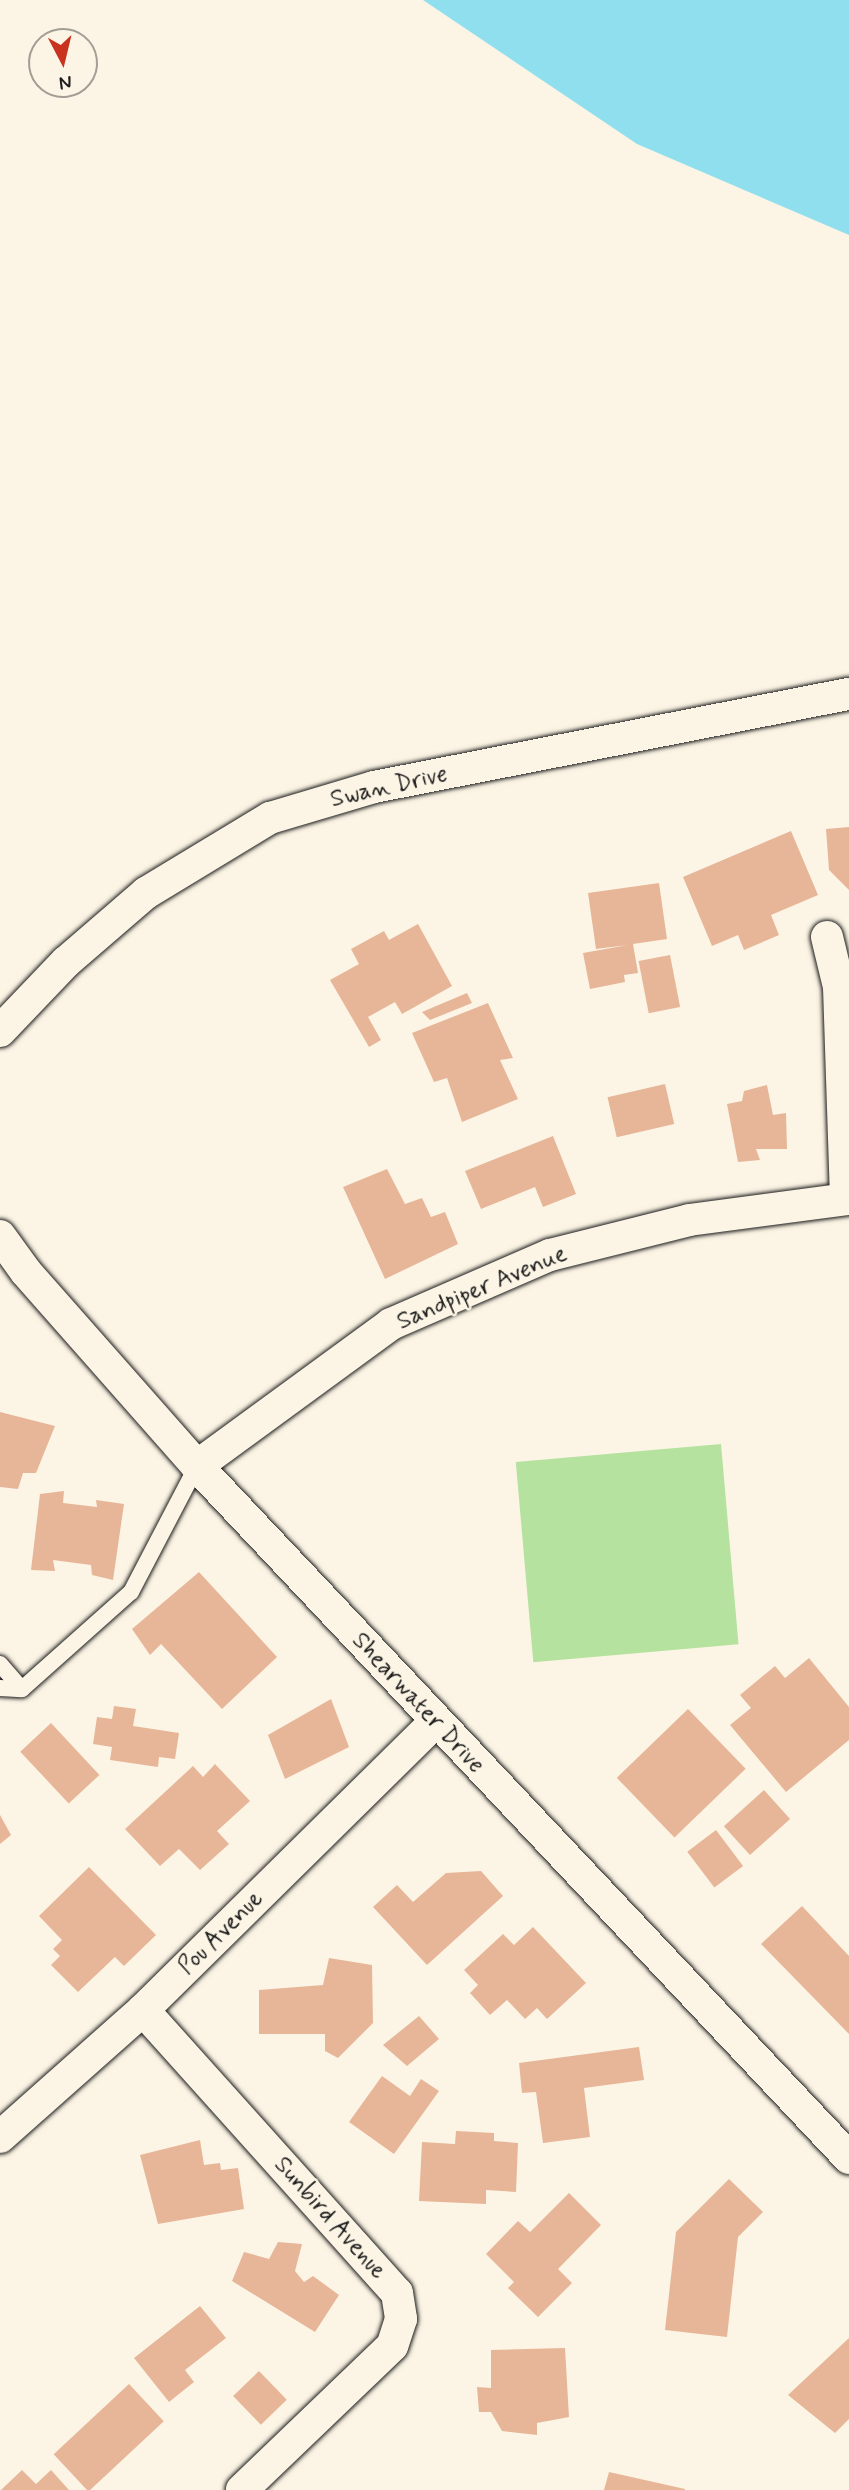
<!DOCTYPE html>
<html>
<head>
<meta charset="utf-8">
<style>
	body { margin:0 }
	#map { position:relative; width:849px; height:2490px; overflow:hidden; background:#fcf5e5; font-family:Mynerve,sans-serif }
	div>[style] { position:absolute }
	.green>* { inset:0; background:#b6e2a0; transform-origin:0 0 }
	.water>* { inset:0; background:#90dfee }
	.building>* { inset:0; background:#e7b698; transform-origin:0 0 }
	.roads { filter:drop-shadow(0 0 2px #1c1c1c) drop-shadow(0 0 2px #1c1c1c) }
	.lane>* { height:16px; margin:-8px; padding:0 8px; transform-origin:8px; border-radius:8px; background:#fcf5e5 }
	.street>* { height:32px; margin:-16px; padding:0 16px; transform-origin:16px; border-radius:16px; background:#fcf5e5 }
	span { translate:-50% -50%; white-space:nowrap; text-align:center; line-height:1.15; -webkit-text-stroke:5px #fcf5e5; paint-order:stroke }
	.street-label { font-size:24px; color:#1c1c1c }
	.north { position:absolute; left:28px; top:28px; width:70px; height:70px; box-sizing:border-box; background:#fcf5e5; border:2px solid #a29e95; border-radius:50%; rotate:173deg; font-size:19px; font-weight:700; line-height:28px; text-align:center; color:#1c1c1c }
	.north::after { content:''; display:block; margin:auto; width:24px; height:32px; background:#c8321e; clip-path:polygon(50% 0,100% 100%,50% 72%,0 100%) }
</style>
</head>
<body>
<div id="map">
	<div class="green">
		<i style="left:721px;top:1444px;width:201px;height:206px;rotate:85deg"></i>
	</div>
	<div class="water">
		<i style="clip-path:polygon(423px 0,849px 0,849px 235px,637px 144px)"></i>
	</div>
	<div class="building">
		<i style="clip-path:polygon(849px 827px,849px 890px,829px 870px,826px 829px)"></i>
		<i style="clip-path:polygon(791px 831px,818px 895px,771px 915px,779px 935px,744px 950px,738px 935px,712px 946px,683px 877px)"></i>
		<i style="clip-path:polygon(659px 883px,667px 939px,633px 944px,638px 973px,624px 975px,625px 982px,590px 989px,583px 953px,628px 945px,596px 949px,588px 893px)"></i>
		<i style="clip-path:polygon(418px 924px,452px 986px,402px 1014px,395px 1002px,368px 1017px,381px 1040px,369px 1047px,330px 980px,359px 964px,351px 949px,384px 931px,389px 940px)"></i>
		<i style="left:670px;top:955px;width:53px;height:32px;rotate:79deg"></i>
		<i style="clip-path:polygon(467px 993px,472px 1003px,430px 1020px,422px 1012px)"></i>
		<i style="clip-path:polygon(488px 1003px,513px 1058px,500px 1060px,518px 1099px,462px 1122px,447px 1078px,434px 1082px,412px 1033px)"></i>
		<i style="left:665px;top:1084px;width:41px;height:59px;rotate:77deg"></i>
		<i style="clip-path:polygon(767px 1085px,773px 1115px,786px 1113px,787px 1149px,756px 1149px,760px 1160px,738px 1162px,727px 1104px,742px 1101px,744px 1091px)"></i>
		<i style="clip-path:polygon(553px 1136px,576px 1194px,543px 1207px,535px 1187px,481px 1209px,465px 1171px)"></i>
		<i style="clip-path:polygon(387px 1169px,405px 1204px,422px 1198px,431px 1217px,445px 1212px,458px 1244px,385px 1279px,343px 1187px)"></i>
		<i style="clip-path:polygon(0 1412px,55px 1426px,36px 1473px,23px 1473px,18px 1489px,0 1487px)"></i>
		<i style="clip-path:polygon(64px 1491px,63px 1503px,97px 1507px,96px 1500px,124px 1504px,113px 1580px,92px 1575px,91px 1565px,53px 1560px,55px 1571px,31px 1570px,40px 1494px)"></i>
		<i style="clip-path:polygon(199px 1572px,277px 1657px,222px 1709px,161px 1644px,150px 1655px,132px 1629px)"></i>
		<i style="clip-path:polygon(809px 1658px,849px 1707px,849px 1740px,786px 1792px,730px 1725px,751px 1708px,740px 1695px,775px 1666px,785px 1678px)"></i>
		<i style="clip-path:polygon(331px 1699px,349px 1747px,285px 1779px,268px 1735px)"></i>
		<i style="clip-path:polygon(114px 1706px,136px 1709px,133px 1726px,179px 1733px,175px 1759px,159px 1757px,158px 1767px,110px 1760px,112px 1747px,93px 1744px,97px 1717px,112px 1719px)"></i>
		<i style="left:688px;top:1709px;width:83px;height:99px;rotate:46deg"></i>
		<i style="left:51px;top:1723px;width:71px;height:42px;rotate:47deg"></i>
		<i style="clip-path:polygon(215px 1764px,250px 1801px,217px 1831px,229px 1844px,200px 1870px,179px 1849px,160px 1866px,125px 1829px,193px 1766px,203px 1777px)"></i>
		<i style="left:764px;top:1790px;width:39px;height:54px;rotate:48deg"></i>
		<i style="clip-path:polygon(0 1815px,11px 1835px,0 1844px)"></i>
		<i style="left:716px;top:1830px;width:45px;height:36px;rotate:53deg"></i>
		<i style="clip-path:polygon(89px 1867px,156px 1935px,124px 1966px,115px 1957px,78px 1992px,51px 1965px,60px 1956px,53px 1949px,62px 1940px,39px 1916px)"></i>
		<i style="clip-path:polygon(481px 1871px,503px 1896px,427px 1965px,373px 1907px,397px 1885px,413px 1902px,446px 1873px)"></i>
		<i style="clip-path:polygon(802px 1906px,849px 1956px,849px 2034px,761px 1944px)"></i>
		<i style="clip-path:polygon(533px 1927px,586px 1983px,547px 2019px,537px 2008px,525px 2019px,507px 2000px,490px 2015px,470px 1993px,478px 1985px,464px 1970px,503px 1934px,514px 1945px)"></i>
		<i style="clip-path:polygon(329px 1958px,372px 1965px,373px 2023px,338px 2058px,325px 2051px,325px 2034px,259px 2034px,259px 1990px,323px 1985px)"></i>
		<i style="clip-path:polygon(419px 2016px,439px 2039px,407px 2066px,383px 2045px)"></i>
		<i style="clip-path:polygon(639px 2047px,644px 2080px,584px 2088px,590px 2137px,543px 2143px,536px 2092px,522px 2093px,519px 2063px)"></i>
		<i style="clip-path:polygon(382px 2076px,410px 2096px,421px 2079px,439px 2091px,394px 2154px,349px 2122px)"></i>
		<i style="clip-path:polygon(456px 2131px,494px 2133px,494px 2141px,518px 2143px,516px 2192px,486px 2190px,486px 2204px,419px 2201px,422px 2142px,455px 2144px)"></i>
		<i style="clip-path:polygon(200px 2140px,204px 2165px,220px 2163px,221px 2170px,238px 2168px,244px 2209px,158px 2224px,140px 2155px)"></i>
		<i style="clip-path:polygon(729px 2179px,763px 2212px,738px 2237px,727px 2337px,665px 2330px,676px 2232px)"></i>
		<i style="clip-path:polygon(569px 2193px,601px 2225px,558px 2269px,572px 2283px,538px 2317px,508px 2288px,514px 2282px,486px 2254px,518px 2221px,530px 2232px)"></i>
		<i style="clip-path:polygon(278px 2242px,302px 2244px,295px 2271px,304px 2282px,313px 2276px,339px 2295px,315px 2332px,232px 2281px,244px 2252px,269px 2259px)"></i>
		<i style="clip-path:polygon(200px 2306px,226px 2338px,185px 2370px,194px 2382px,169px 2402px,134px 2358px)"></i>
		<i style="clip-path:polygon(849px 2338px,849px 2419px,835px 2433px,788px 2395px)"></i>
		<i style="clip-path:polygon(565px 2348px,569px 2417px,537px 2423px,537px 2435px,502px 2431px,491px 2412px,479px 2412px,477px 2387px,491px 2388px,491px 2350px)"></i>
		<i style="left:259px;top:2371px;width:40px;height:36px;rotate:46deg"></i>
		<i style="left:129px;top:2384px;width:51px;height:103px;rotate:47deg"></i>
		<i style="clip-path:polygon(22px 2470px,36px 2484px,51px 2470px,69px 2490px,1px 2490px)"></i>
		<i style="clip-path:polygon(609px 2472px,685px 2489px,685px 2490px,604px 2490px)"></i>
	</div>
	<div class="roads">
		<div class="lane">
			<i style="left:0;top:1664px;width:33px;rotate:49deg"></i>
			<i style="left:0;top:1688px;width:22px;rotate:3deg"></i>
			<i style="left:22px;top:1689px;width:146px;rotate:-41.7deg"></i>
			<i style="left:131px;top:1592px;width:142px;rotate:-62.4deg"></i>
		</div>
		<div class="street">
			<i style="left:827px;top:937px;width:51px;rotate:76.5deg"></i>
			<i style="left:839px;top:987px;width:212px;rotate:88.1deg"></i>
			<i style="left:0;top:1031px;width:95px;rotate:-46.3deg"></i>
			<i style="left:66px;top:962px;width:106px;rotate:-40.8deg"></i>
			<i style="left:146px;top:893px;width:145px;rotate:-31.2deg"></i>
			<i style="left:270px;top:818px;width:109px;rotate:-16.6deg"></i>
			<i style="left:374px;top:787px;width:484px;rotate:-11.1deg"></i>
			<i style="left:0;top:1236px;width:44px;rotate:54.2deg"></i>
			<i style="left:26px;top:1272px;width:259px;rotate:48.6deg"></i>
			<i style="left:197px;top:1466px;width:951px;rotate:46.7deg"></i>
			<i style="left:197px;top:1466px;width:240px;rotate:-36.2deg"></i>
			<i style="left:391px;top:1324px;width:173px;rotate:-23.5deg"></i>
			<i style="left:550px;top:1255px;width:143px;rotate:-14.1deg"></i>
			<i style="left:689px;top:1220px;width:161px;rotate:-7.5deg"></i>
			<i style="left:143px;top:2010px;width:380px;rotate:48.1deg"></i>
			<i style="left:397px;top:2293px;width:26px;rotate:81deg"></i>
			<i style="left:401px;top:2319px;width:28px;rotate:108deg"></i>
			<i style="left:392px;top:2346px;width:208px;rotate:136.2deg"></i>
			<i style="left:0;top:2137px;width:191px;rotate:-41.6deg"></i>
			<i style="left:143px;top:2010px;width:410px;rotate:-44.6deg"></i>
		</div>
	</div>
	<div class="street-label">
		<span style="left:389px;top:787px;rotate:-13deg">Swan Drive</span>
		<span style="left:482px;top:1288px;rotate:-23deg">Sandpiper Avenue</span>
		<span style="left:418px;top:1703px;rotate:47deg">Shearwater Drive</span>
		<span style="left:221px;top:1933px;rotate:-45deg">Pou Avenue</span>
		<span style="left:330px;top:2218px;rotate:48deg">Sunbird Avenue</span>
	</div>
	<div class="north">N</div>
</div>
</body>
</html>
